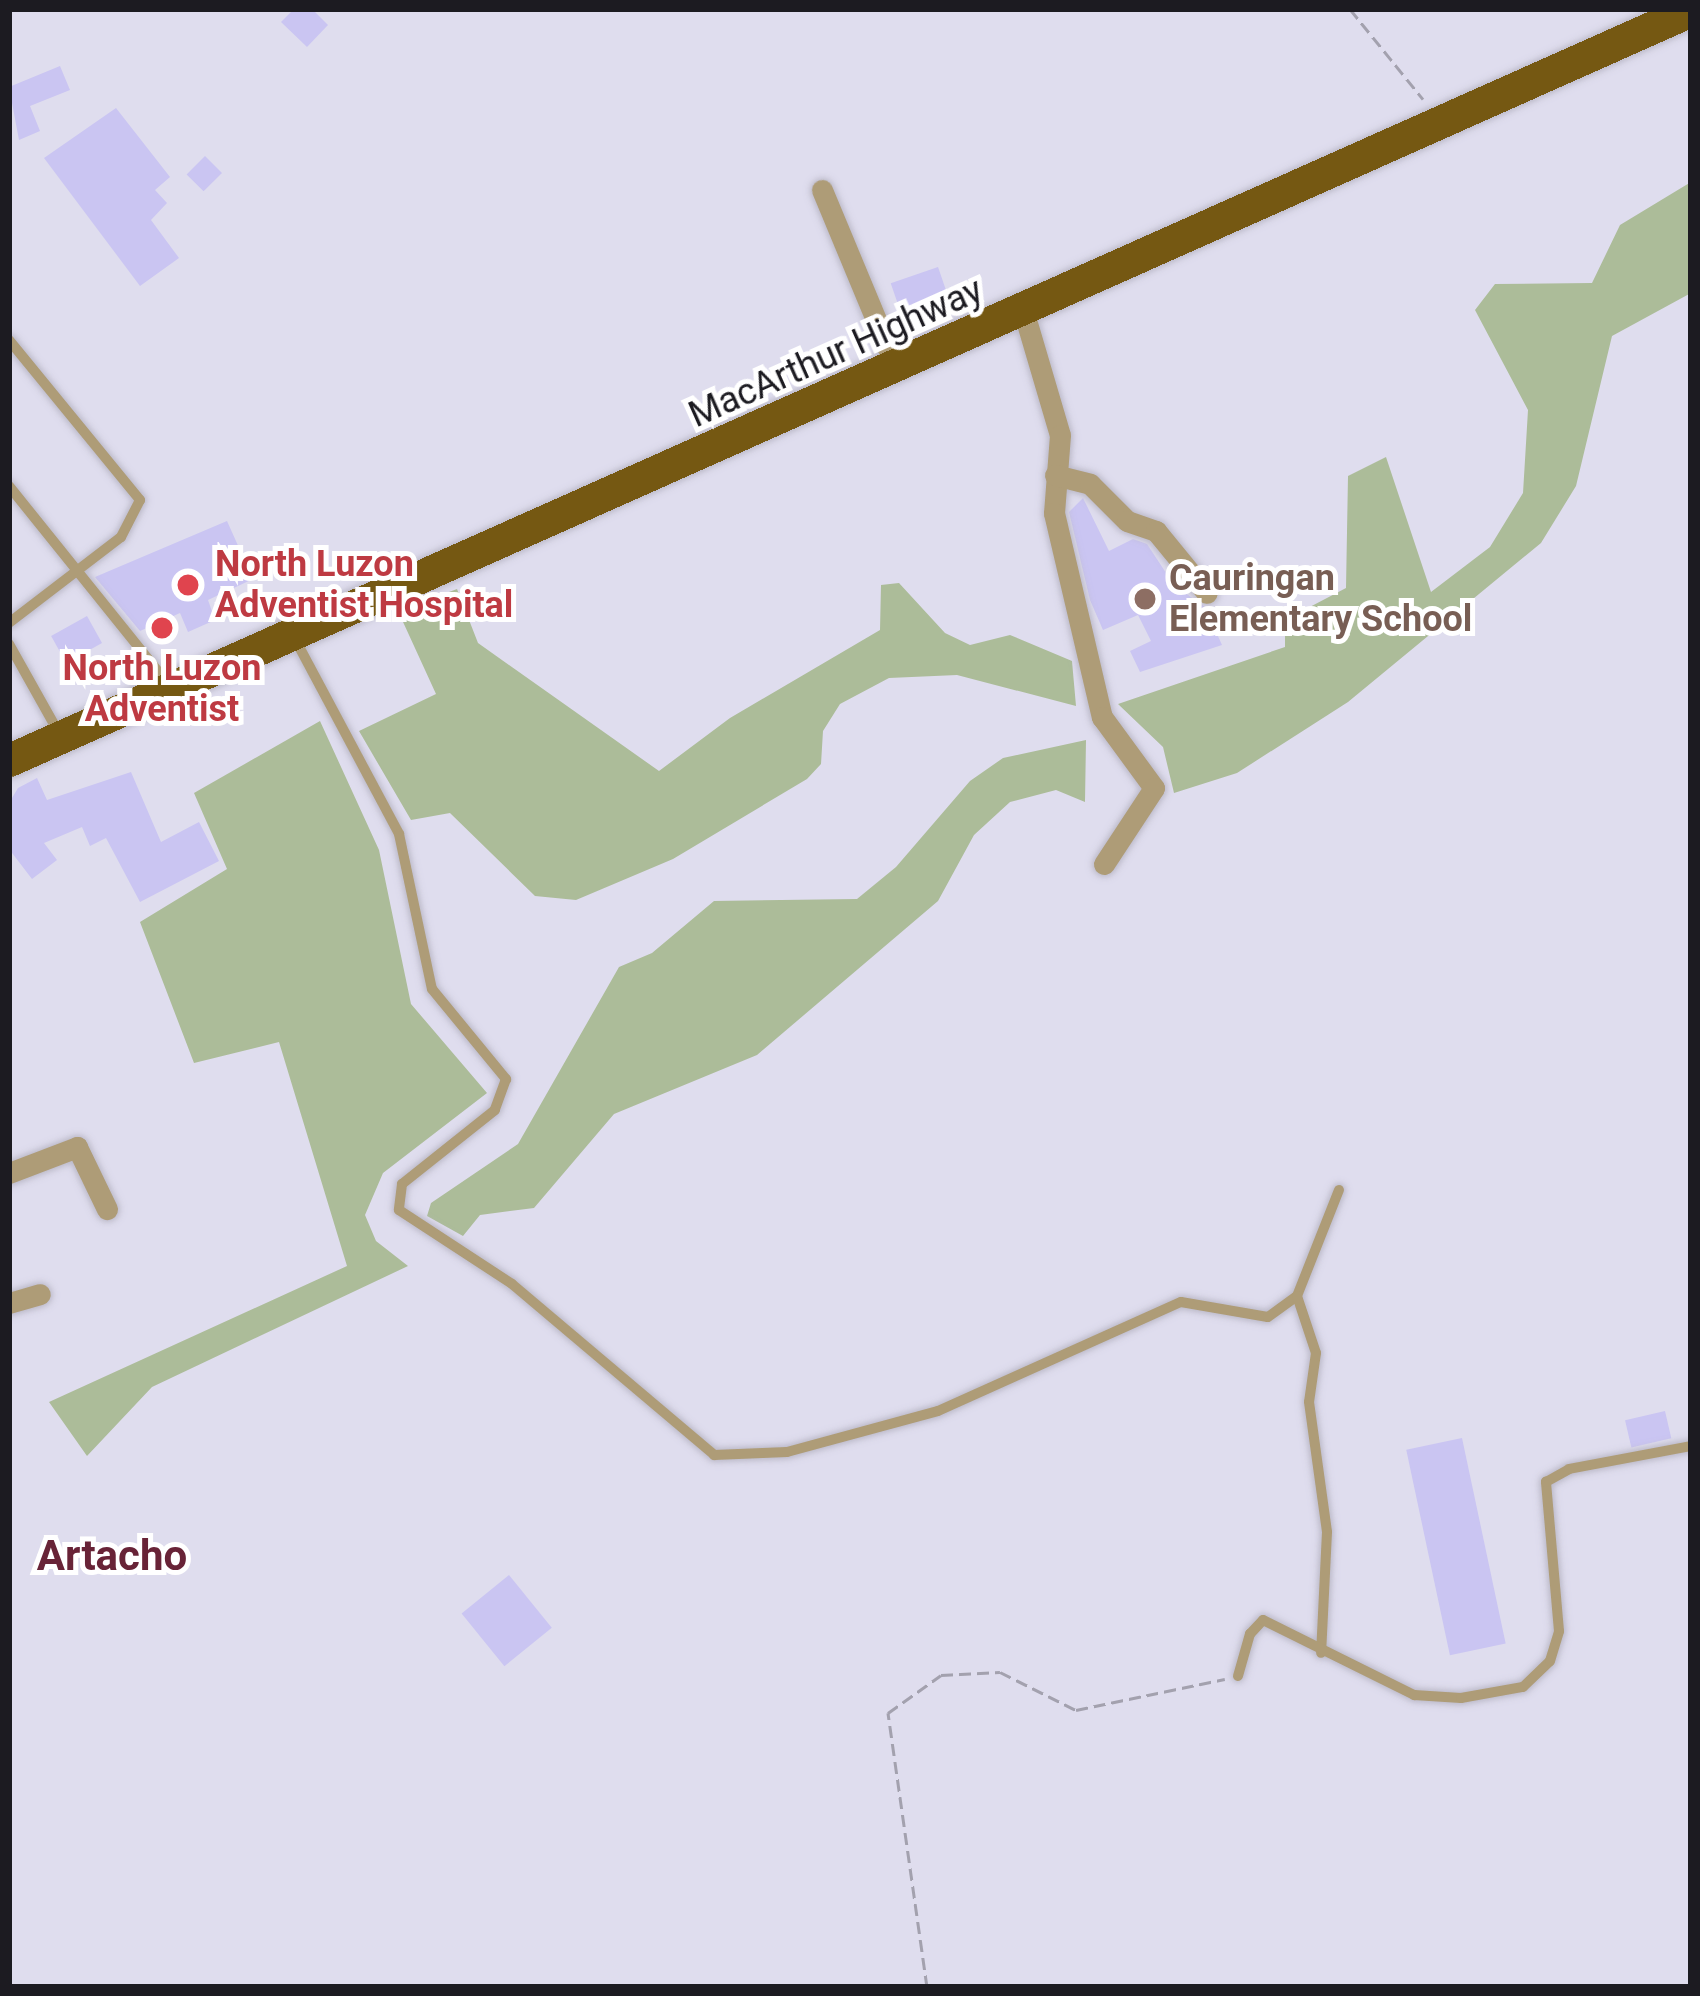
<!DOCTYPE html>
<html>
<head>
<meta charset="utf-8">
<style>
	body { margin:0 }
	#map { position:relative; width:1700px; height:1996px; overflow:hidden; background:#dfddee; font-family:Roboto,sans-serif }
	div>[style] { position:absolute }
	.green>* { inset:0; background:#acbc99 }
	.building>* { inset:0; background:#cac5f2; transform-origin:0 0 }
	.path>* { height:3px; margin-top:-1.5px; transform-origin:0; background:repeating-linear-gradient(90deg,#a3a1ae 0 12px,transparent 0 18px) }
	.roads { filter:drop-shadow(0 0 3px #bcbac9) drop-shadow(0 0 3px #bcbac9) }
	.service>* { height:10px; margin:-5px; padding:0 5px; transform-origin:5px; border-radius:5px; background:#ae9c77 }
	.minor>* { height:21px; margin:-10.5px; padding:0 10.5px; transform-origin:10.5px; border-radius:10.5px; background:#ae9c77 }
	.trunk>* { height:33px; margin:-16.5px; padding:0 16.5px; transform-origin:16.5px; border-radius:16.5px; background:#755812 }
	.dots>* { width:33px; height:33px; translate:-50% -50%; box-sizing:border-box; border:6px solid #fff; border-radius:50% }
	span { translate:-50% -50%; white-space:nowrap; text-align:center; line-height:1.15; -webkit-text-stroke:10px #fff; paint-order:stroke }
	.street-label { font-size:36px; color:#1c1b21 }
	.health-label { font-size:36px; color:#be3a42; font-weight:700 }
	.left { translate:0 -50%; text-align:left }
	.education-label { font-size:36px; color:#785e54; font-weight:700 }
	.quarter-label { font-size:42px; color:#682337; font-weight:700 }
	.frame { position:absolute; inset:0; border:12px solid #1c1b21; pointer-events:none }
</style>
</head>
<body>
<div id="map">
	<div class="green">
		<i style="clip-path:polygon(1691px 182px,1691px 293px,1612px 336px,1576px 486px,1541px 543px,1348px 702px,1237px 773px,1174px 793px,1163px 747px,1118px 704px,1285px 647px,1285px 620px,1346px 588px,1348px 476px,1386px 457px,1431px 592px,1490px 547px,1523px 493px,1528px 410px,1475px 310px,1495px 284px,1592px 283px,1620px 225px)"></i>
		<i style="clip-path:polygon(899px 583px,945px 633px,970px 645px,1010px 635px,1072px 661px,1076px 706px,957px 675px,889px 678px,840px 704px,823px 731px,821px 764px,807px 779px,673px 859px,576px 900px,535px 896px,450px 813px,411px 820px,359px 731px,436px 694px,398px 611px,457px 589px,478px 643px,659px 771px,730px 718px,880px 630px,881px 585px)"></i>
		<i style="clip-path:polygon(320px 721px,379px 850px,411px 1004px,487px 1093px,383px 1173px,365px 1215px,376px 1241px,408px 1266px,152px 1387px,87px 1456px,49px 1402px,347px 1266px,279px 1042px,194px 1063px,140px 922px,227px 869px,194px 793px)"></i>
		<i style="clip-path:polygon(1086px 740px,1085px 802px,1056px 790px,1010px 802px,974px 835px,938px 901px,757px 1055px,614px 1114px,534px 1208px,480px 1215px,463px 1236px,427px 1216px,431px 1203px,518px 1144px,619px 967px,652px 953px,714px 901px,857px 899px,896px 867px,970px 781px,1003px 758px)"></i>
	</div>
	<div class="building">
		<i style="clip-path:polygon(294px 9px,312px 9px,328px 25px,307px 47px,281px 22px)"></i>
		<i style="clip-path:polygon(60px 66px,70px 90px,30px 106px,40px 131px,19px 140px,9px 87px)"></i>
		<i style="clip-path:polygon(116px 108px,170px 177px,155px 190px,167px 203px,151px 220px,179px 258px,140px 286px,44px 158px)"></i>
		<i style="left:205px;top:156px;width:24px;height:26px;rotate:45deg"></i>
		<i style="left:938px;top:267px;width:46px;height:50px;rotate:71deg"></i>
		<i style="clip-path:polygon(1083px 498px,1109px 551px,1133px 539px,1147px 544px,1174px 585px,1205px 607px,1222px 645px,1140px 672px,1130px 651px,1151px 641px,1138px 615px,1103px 630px,1090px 600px,1069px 512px)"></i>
		<i style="clip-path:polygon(227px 521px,253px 579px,208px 600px,215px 620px,188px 632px,180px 613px,140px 631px,95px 577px)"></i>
		<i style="left:87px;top:616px;width:31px;height:41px;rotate:61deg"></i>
		<i style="clip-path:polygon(131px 772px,161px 842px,199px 822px,219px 861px,140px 902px,106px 838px,90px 846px,82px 827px,44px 843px,57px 860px,32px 879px,9px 849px,9px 803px,18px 788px,37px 778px,47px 800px)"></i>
		<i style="left:1665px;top:1411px;width:28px;height:41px;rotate:77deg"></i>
		<i style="left:1462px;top:1438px;width:210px;height:57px;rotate:78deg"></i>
		<i style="left:509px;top:1575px;width:68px;height:61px;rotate:51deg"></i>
	</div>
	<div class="path">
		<i style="left:1350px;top:9px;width:116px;rotate:51deg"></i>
		<i style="left:927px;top:1987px;width:277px;rotate:-98.1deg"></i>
		<i style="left:888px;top:1713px;width:65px;rotate:-35.6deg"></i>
		<i style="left:941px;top:1675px;width:59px;rotate:-2.9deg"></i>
		<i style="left:1000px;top:1672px;width:85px;rotate:26.6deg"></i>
		<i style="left:1076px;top:1710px;width:152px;rotate:-11.8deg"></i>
	</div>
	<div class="roads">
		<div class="service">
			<i style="left:9px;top:340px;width:207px;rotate:50.7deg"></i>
			<i style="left:140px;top:500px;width:42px;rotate:117.2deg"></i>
			<i style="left:121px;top:537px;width:141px;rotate:142.5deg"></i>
			<i style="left:9px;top:486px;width:254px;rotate:51.2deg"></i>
			<i style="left:295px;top:639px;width:221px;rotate:61.9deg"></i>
			<i style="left:399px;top:834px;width:158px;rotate:78deg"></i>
			<i style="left:432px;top:989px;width:117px;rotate:50.6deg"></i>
			<i style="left:506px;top:1079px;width:33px;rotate:110deg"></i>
			<i style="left:495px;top:1110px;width:119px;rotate:141.5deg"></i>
			<i style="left:402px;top:1184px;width:26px;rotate:97deg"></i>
			<i style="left:399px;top:1210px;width:135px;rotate:33.2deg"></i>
			<i style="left:512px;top:1284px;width:265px;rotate:40.2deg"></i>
			<i style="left:714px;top:1455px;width:73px;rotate:-2.4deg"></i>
			<i style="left:787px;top:1452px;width:156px;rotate:-15.2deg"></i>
			<i style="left:938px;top:1411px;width:266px;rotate:-24.2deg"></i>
			<i style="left:1181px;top:1302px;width:88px;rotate:9.8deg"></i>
			<i style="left:1268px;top:1317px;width:36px;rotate:-36deg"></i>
			<i style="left:1297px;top:1296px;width:114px;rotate:-68.4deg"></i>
			<i style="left:9px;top:644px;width:104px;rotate:60.7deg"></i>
			<i style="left:1297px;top:1296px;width:60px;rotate:71.6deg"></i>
			<i style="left:1316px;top:1353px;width:49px;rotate:98.1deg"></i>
			<i style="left:1309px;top:1402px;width:131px;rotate:82.1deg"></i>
			<i style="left:1327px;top:1532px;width:121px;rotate:92.8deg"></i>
			<i style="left:1238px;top:1676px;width:44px;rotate:-74.1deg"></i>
			<i style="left:1250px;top:1634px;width:19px;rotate:-47deg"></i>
			<i style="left:1263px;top:1620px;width:169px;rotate:26.4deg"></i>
			<i style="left:1414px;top:1695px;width:47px;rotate:3.7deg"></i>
			<i style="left:1461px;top:1698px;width:63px;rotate:-10.1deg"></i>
			<i style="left:1523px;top:1687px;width:37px;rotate:-44deg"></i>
			<i style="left:1550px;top:1661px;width:31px;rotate:-73deg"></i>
			<i style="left:1559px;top:1631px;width:150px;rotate:-95deg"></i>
			<i style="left:1546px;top:1482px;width:26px;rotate:-29deg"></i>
			<i style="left:1569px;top:1469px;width:124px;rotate:-10.7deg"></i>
		</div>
		<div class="minor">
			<i style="left:822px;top:190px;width:193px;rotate:67.4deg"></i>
			<i style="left:1024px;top:313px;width:127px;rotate:73.6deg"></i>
			<i style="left:1060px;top:435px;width:78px;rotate:94.4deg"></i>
			<i style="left:1054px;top:513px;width:210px;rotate:76.8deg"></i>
			<i style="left:1102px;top:717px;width:88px;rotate:53.8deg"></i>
			<i style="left:1154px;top:788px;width:91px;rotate:123.3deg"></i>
			<i style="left:1055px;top:475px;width:36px;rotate:14deg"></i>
			<i style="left:1090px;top:484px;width:52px;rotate:45deg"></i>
			<i style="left:1127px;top:521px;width:31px;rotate:19deg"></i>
			<i style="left:1156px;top:531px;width:80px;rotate:50.6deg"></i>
			<i style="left:9px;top:1173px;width:73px;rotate:-20.9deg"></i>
			<i style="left:77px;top:1147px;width:69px;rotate:64.2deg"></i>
			<i style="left:9px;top:1303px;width:32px;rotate:-16deg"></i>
		</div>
		<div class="trunk">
			<i style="left:9px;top:760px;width:1842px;rotate:-24.03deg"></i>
		</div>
	</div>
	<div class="dots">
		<i style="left:188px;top:585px;background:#e0444e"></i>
		<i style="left:1145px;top:599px;background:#8d6e63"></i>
		<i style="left:162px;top:628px;background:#e0444e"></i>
	</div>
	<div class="street-label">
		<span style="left:836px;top:353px;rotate:-24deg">MacArthur Highway</span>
	</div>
	<div class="health-label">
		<span class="left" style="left:215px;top:585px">North Luzon<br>Adventist Hospital</span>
		<span style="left:162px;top:689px">North Luzon<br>Adventist</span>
	</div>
	<div class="education-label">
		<span class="left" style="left:1169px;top:599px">Cauringan<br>Elementary School</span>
	</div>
	<div class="quarter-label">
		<span style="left:112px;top:1556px">Artacho</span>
	</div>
	<div class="frame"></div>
</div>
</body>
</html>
